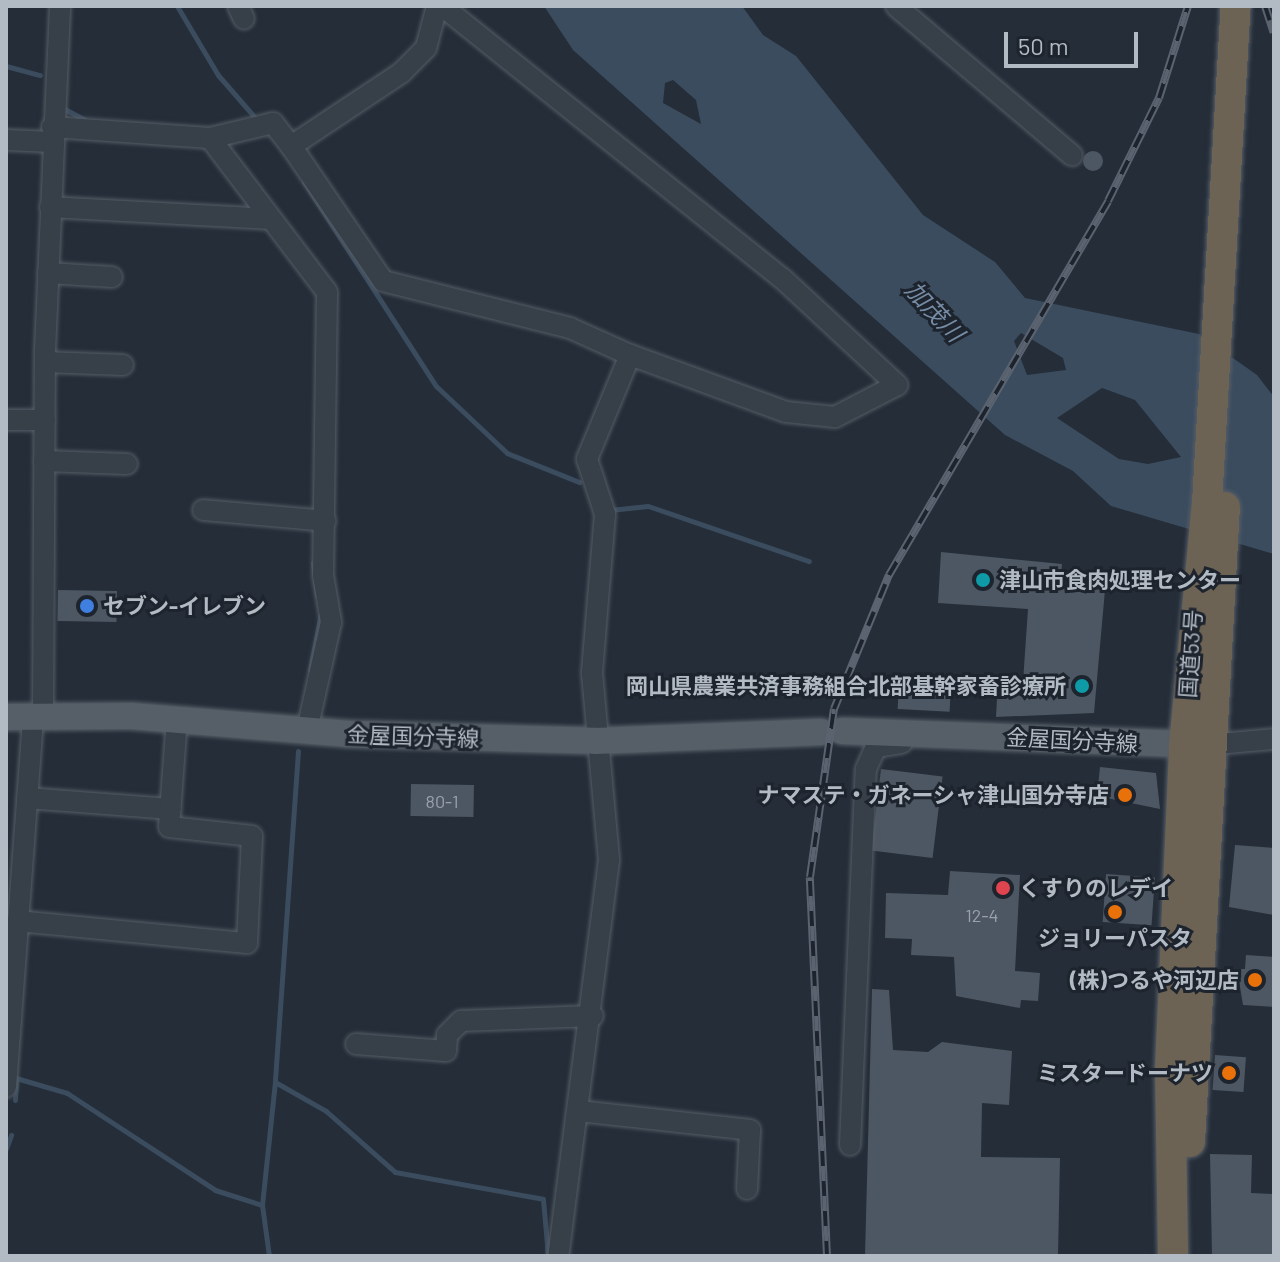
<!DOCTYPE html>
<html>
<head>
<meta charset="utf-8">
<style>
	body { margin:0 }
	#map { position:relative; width:1280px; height:1262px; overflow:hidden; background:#242d38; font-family:Barlow,"Noto Sans JP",sans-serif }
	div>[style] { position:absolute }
	.water>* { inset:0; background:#3b4c5f }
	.stream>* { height:5px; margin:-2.5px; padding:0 2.5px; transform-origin:2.5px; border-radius:2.5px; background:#3b4c5f }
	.building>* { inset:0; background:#4d5763; transform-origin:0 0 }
	.round { border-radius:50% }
	.roads { filter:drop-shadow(0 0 2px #555d66) drop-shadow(0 0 2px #555d66) }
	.minor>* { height:20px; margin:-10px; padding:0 10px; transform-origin:10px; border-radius:10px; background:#373f48 }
	.major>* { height:26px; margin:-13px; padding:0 13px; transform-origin:13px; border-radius:13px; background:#565e68 }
	.highway>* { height:30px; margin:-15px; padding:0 15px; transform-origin:15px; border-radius:15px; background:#6d6355 }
	.rail>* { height:8px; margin-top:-4px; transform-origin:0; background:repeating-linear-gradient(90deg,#1d242d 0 15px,#5a636f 0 30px); box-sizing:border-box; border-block:2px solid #5a636f }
	.dots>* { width:22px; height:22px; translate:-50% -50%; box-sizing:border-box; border:4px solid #1d242d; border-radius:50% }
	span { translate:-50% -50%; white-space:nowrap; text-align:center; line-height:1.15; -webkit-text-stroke:6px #1d242d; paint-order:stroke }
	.number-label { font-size:18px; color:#99a1ac }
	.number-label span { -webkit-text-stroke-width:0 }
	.poi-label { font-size:22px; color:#b2bac4; font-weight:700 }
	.left { translate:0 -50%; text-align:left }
	.right { translate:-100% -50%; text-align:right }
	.street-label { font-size:22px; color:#b2bac4 }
	.water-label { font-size:24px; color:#768ca5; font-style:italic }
	.frame { position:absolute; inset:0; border:8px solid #b2bac4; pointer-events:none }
	.scale { position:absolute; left:1004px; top:32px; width:134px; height:36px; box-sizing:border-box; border:4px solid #b2bac4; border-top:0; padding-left:10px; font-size:24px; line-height:28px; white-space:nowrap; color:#b2bac4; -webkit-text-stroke:6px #1d242d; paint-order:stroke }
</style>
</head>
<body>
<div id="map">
	<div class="water">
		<i style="clip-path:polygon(evenodd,544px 6px,742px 6px,763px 35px,796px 56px,923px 215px,995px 262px,1025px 298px,1199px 334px,1257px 375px,1274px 397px,1274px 554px,1111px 506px,1073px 471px,1005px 435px,573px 50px,544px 6px,673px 80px,696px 100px,701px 124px,663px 103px,665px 83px,673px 80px,544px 6px,1021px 333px,1063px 358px,1066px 370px,1027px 375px,1014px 341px,1021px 333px,544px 6px,1102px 388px,1135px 400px,1181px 457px,1148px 464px,1119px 459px,1057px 418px,1102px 388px)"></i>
	</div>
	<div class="stream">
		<i style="left:177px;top:6px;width:80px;rotate:59.3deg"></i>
		<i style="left:218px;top:75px;width:61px;rotate:49deg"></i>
		<i style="left:6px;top:66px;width:35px;rotate:15deg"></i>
		<i style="left:59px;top:106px;width:34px;rotate:28deg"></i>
		<i style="left:304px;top:182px;width:243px;rotate:57.1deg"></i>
		<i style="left:436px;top:386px;width:98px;rotate:43.3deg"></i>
		<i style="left:507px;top:453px;width:78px;rotate:21.9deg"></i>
		<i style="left:610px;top:510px;width:38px;rotate:-6deg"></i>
		<i style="left:648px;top:506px;width:170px;rotate:18.9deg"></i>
		<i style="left:313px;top:563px;width:33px;rotate:83deg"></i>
		<i style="left:310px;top:670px;width:58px;rotate:-79.1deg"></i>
		<i style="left:298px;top:751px;width:332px;rotate:94deg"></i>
		<i style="left:275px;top:1082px;width:59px;rotate:29.6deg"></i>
		<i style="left:326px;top:1111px;width:92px;rotate:41.5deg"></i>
		<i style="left:395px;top:1172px;width:150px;rotate:10.3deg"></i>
		<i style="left:543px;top:1199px;width:57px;rotate:85deg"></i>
		<i style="left:15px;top:1100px;width:22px;rotate:-87deg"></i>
		<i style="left:16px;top:1078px;width:53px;rotate:16.4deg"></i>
		<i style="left:67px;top:1093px;width:177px;rotate:33.2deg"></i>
		<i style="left:215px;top:1190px;width:49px;rotate:17.7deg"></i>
		<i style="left:6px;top:1149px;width:15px;rotate:-70deg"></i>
		<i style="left:269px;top:1256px;width:51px;rotate:-97.8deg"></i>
		<i style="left:262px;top:1205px;width:124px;rotate:-84deg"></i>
	</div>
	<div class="building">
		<i class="round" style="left:1083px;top:151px;width:20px;height:20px"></i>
		<i style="clip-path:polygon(941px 552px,1062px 564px,1060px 588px,1105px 590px,1094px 713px,996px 717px,998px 680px,1023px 682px,1028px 609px,938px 603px)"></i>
		<i style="left:58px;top:590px;width:59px;height:31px;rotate:1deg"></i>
		<i style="left:899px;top:683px;width:52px;height:26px;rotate:3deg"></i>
		<i style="clip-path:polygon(1100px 767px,1156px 773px,1160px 809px,1097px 796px)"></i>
		<i style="left:881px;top:769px;width:62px;height:82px;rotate:7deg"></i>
		<i style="left:411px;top:784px;width:63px;height:32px;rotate:1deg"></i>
		<i style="clip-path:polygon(1235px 845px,1274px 848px,1274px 915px,1229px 907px)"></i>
		<i style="clip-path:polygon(950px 871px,1020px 875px,1015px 971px,1040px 973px,1038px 1001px,1021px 1000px,1020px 1008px,956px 996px,954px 957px,911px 955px,912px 939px,885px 938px,886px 893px,948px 895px)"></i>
		<i style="left:1106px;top:874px;width:49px;height:48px;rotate:4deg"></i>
		<i style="clip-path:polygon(1246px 955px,1274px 957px,1274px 1007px,1243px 1005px,1237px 969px,1245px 969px)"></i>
		<i style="clip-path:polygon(872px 989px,889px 990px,893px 1050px,928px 1052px,942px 1042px,1012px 1051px,1009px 1105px,982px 1103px,981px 1157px,1060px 1158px,1058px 1256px,865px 1256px)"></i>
		<i style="left:1215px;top:1055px;width:31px;height:35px;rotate:4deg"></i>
		<i style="clip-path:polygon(1210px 1154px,1252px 1155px,1251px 1193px,1274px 1194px,1274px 1256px,1212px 1256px)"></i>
	</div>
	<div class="roads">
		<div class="minor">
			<i style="left:238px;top:6px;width:14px;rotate:65deg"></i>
			<i style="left:437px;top:6px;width:43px;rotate:104.7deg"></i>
			<i style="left:426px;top:48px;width:35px;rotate:135deg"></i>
			<i style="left:401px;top:73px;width:132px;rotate:146.4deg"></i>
			<i style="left:291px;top:146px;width:163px;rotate:55.7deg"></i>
			<i style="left:383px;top:281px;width:193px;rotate:14.1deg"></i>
			<i style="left:570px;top:328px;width:66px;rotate:24.2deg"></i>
			<i style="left:442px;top:6px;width:437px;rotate:38.7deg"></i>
			<i style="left:783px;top:279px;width:156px;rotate:42.9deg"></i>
			<i style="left:897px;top:385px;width:70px;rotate:152.7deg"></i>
			<i style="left:835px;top:417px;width:49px;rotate:-174.2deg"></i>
			<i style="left:786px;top:412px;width:166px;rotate:-159.9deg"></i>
			<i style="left:630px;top:355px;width:113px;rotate:112.5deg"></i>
			<i style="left:587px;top:459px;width:58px;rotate:71.9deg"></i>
			<i style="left:605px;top:514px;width:160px;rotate:94.7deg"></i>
			<i style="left:592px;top:673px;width:188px;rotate:84.8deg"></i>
			<i style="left:609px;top:860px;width:399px;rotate:97.3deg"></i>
			<i style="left:896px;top:6px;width:231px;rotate:40.3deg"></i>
			<i style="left:52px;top:127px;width:158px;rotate:4deg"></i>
			<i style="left:210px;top:138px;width:193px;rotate:52.8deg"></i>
			<i style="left:327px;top:292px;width:283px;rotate:90.8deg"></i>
			<i style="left:323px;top:575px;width:48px;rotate:80.3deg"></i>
			<i style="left:331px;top:622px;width:111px;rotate:102.5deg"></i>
			<i style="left:210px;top:138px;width:65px;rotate:-13.4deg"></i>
			<i style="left:273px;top:123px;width:29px;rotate:52deg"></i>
			<i style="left:6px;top:140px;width:46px;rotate:2.5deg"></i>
			<i style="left:50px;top:207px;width:221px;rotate:3.1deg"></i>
			<i style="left:48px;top:273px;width:64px;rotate:3.6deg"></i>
			<i style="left:45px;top:362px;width:78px;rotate:2.2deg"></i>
			<i style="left:6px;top:420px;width:39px"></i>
			<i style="left:44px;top:461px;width:83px;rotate:2.1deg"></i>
			<i style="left:203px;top:510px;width:123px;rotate:5.1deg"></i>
			<i style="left:43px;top:717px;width:366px;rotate:-89.7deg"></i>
			<i style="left:45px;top:351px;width:345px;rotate:-87.5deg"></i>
			<i style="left:1207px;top:745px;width:67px;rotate:-5.1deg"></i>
			<i style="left:27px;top:798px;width:144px;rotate:4.4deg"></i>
			<i style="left:17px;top:921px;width:231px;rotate:5.5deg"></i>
			<i style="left:247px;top:943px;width:107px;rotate:-87.3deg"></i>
			<i style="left:252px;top:836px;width:83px;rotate:-173.8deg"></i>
			<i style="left:169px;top:827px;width:108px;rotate:-85.8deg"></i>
			<i style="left:356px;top:1044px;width:90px;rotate:4.4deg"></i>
			<i style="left:446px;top:1051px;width:16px;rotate:-86deg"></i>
			<i style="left:447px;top:1035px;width:20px;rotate:-45deg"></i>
			<i style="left:461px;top:1021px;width:132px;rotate:-2.2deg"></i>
			<i style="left:6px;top:1087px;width:371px;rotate:-85.8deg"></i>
			<i style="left:579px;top:1111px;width:172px;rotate:6.3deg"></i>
			<i style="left:750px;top:1130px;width:59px;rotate:92.9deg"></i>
			<i style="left:850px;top:1145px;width:376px;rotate:-87.6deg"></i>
			<i style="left:866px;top:769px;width:24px;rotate:-66deg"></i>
			<i style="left:876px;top:747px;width:26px;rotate:-9deg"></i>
		</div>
		<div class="major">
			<i style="left:6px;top:717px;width:125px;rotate:-0.5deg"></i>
			<i style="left:131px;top:716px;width:219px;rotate:4.7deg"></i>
			<i style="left:349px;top:734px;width:246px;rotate:1.6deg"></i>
			<i style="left:595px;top:741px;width:226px;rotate:-2.3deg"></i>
			<i style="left:842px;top:731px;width:360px;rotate:2.2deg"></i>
		</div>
		<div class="highway">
			<i style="left:1190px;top:1142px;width:636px;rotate:-86.85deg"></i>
			<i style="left:1173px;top:1256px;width:186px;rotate:-90.9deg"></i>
			<i style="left:1170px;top:1070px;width:324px;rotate:-87.5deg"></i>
			<i style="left:1184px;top:746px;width:244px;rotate:-84.6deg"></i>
			<i style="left:1207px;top:503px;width:498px;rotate:-86.7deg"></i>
		</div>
	</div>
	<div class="rail">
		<i style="left:1265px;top:6px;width:28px;rotate:72deg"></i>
		<i style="left:827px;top:1256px;width:379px;rotate:-92.6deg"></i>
		<i style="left:810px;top:877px;width:170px;rotate:-81.9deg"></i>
		<i style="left:834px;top:709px;width:145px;rotate:-67.7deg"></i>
		<i style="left:889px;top:575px;width:433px;rotate:-59.6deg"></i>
		<i style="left:1108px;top:201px;width:115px;rotate:-63.7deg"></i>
		<i style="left:1159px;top:98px;width:96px;rotate:-72.5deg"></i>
	</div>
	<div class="dots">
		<i style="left:983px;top:580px;background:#0f9aa8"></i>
		<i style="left:87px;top:606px;background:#3f7fe0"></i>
		<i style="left:1082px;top:686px;background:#0f9aa8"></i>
		<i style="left:1125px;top:795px;background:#e8710a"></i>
		<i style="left:1003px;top:888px;background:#e0444e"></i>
		<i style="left:1115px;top:912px;background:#e8710a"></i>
		<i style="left:1255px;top:980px;background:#e8710a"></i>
		<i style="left:1229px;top:1073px;background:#e8710a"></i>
	</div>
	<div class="number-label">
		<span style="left:442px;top:801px">80-1</span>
		<span style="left:982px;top:915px">12-4</span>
	</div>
	<div class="poi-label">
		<span class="left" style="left:999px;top:580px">津山市食肉処理センター</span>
		<span class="left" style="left:103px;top:606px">セブン-イレブン</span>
		<span class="right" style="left:1066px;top:686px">岡山県農業共済事務組合北部基幹家畜診療所</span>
		<span class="right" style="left:1109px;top:795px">ナマステ・ガネーシャ津山国分寺店</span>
		<span class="left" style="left:1019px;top:888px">くすりのレデイ</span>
		<span style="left:1115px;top:938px">ジョリーパスタ</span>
		<span class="right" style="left:1239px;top:980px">(株)つるや河辺店</span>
		<span class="right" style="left:1213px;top:1073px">ミスタードーナツ</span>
	</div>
	<div class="street-label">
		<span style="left:1190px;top:654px;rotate:-86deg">国道53号</span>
		<span style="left:413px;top:736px;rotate:2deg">金屋国分寺線</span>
		<span style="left:1072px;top:740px;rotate:3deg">金屋国分寺線</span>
	</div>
	<div class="water-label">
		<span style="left:935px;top:311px;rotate:47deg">加茂川</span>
	</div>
	<div class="frame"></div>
	<div class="scale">50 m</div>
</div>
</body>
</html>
